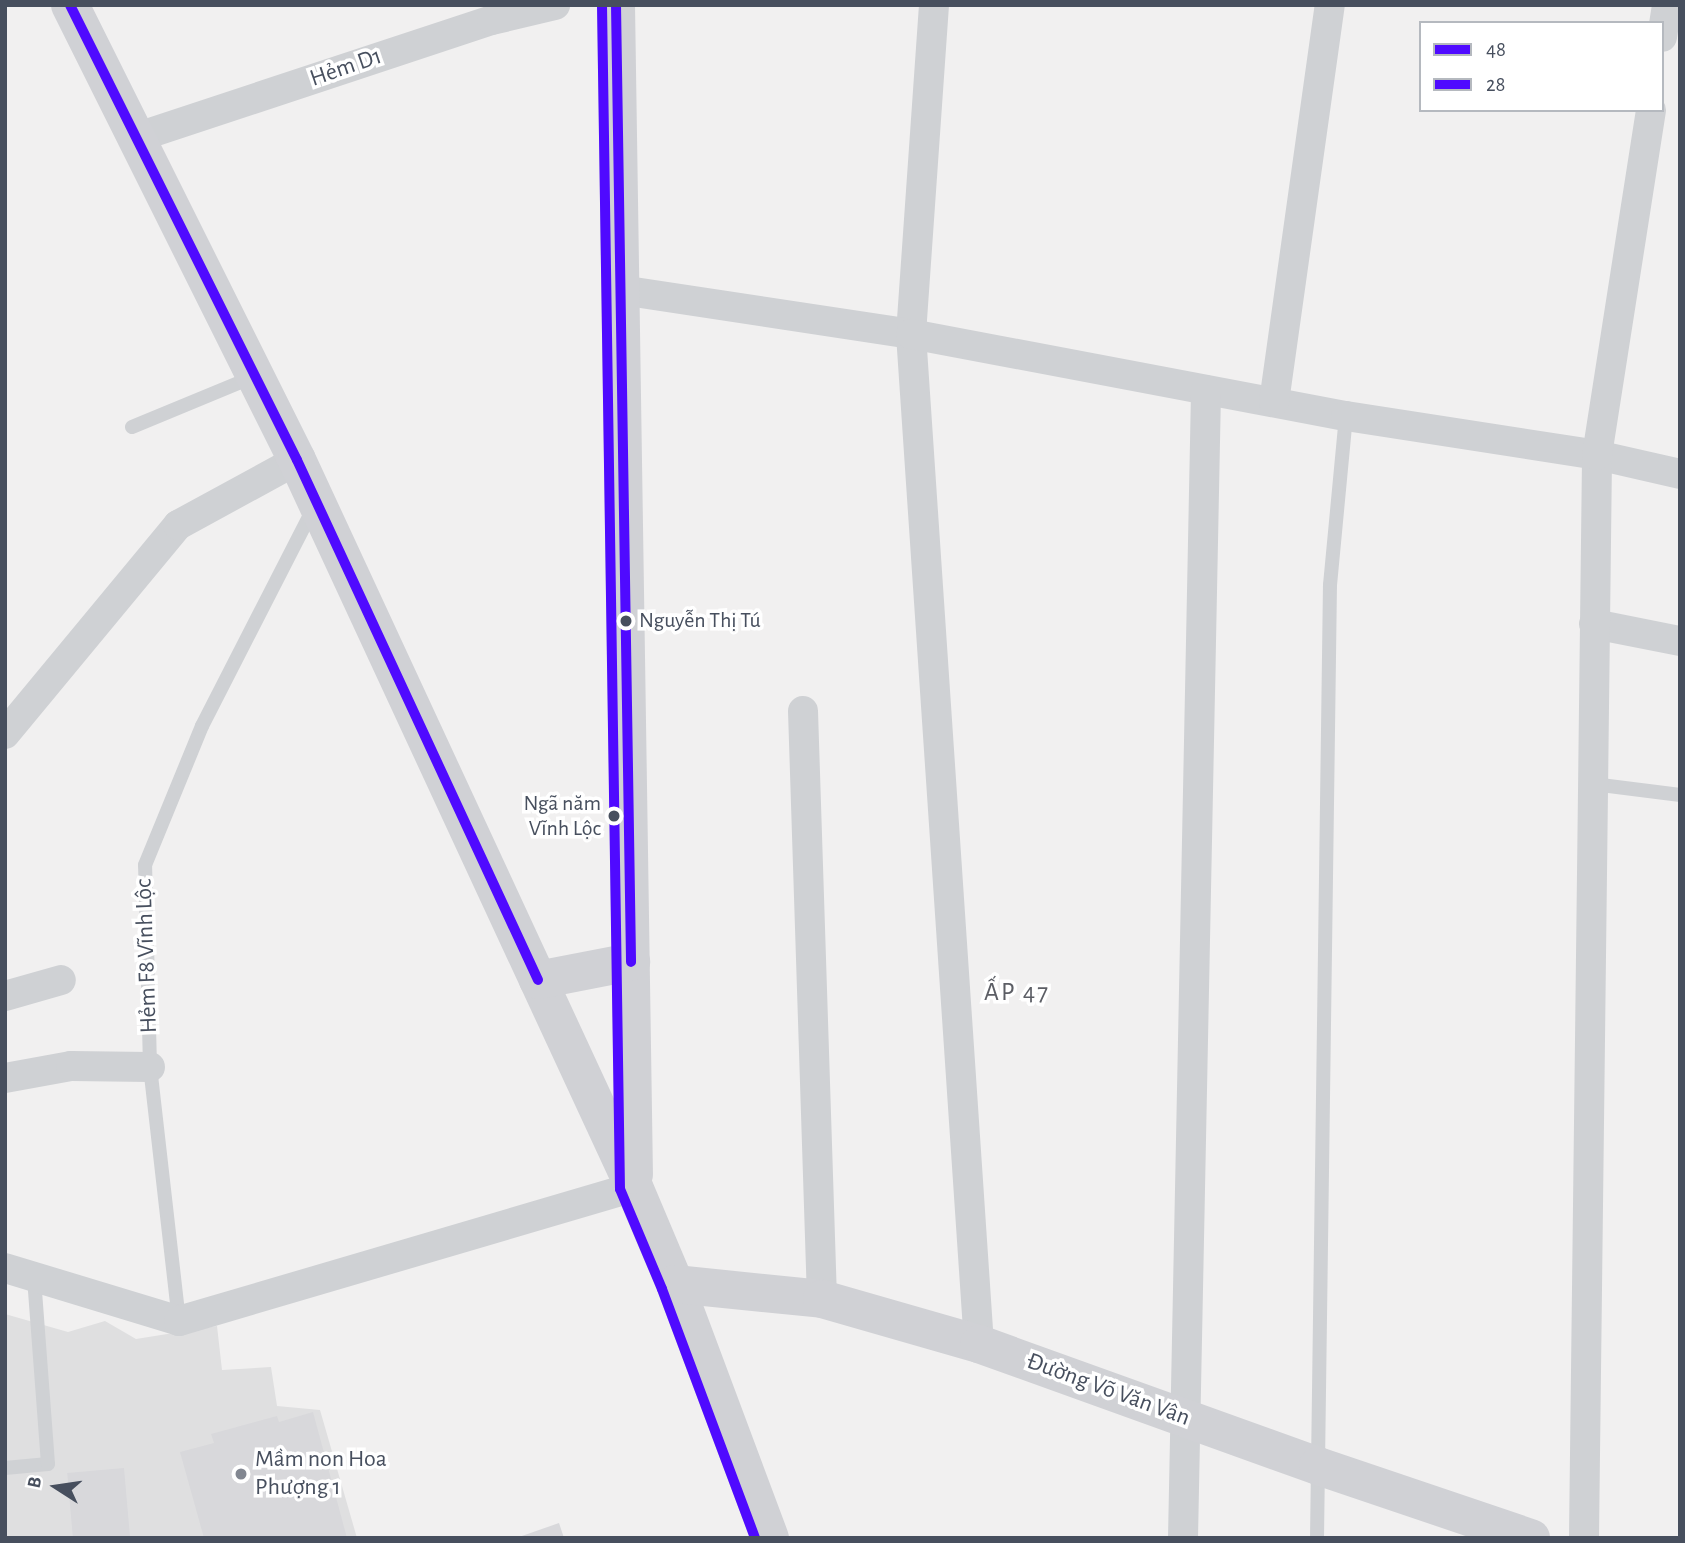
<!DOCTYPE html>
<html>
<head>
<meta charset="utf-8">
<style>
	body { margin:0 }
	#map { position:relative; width:1685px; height:1543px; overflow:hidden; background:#f1f0f0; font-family:"Alegreya Sans",sans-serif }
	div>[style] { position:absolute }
	.education>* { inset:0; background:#dfdfe0 }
	.building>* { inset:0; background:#d8d8db; transform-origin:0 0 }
	.lane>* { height:14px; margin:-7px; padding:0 7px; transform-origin:7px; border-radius:7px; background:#cfd1d4 }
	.street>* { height:30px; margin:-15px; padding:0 15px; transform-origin:15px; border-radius:15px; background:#cfd1d4 }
	.secondary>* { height:38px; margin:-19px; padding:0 19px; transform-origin:19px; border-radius:19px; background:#d0d1d5 }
	.bus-1>* { height:10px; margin:-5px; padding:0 5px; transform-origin:5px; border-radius:5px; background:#4f0aff }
	.bus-2>* { height:10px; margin:-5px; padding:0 5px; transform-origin:5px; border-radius:5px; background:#4f0aff }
	.dots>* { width:19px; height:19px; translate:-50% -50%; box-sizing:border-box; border:4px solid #fff; border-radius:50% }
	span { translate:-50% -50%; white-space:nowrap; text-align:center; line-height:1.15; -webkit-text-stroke:7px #fff; paint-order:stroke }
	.bus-label { font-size:22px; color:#474f5e }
	.left { translate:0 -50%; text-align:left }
	.right { translate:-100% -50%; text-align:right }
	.street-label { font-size:24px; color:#474f5e }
	.poi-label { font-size:24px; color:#474f5e }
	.neighbourhood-label { font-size:26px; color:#5c5e65; letter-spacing:2px }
	.frame { position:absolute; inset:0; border:7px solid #474f5e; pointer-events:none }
	.legend { position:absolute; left:1419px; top:21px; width:245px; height:91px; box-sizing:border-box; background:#fff; border:2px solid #b5b9bf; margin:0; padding:9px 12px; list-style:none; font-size:21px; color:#474f5e }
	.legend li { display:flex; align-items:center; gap:14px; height:35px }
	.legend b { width:35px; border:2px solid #b5b9bf }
	.north { position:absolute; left:21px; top:1452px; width:70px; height:70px; -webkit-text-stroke:5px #fff; paint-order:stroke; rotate:282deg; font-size:19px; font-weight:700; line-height:28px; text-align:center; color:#474f5e }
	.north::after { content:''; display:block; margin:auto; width:24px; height:32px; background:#474f5e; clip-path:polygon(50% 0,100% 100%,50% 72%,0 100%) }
</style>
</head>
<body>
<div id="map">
	<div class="education">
		<i style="clip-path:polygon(5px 1314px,68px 1332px,105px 1321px,136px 1339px,217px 1326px,222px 1370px,271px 1367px,277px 1406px,320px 1410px,357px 1538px,5px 1538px)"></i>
	</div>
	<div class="building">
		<i style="clip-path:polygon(313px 1412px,347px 1538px,204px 1538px,180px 1452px,214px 1443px,211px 1434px,277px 1416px,279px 1422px)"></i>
		<i style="left:124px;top:1468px;width:70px;height:57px;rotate:85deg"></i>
		<i style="clip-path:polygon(559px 1523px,564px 1538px,519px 1538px,519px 1537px)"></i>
	</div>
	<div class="lane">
		<i style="left:132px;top:427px;width:133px;rotate:-22.5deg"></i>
		<i style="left:1593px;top:784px;width:88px;rotate:7.2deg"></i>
		<i style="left:179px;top:1321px;width:256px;rotate:-96.5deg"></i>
		<i style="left:150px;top:1067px;width:202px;rotate:-91.4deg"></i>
		<i style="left:145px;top:865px;width:150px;rotate:-67.7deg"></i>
		<i style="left:202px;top:726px;width:244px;rotate:-62.9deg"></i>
		<i style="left:5px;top:1468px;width:43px;rotate:-5.3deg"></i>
		<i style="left:48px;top:1464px;width:187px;rotate:-94.3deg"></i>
		<i style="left:1317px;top:1538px;width:953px;rotate:-89.22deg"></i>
		<i style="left:1330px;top:585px;width:170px;rotate:-84.6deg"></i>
	</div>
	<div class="street">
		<i style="left:934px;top:5px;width:330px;rotate:94deg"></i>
		<i style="left:911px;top:334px;width:1012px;rotate:86.15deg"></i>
		<i style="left:1662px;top:37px;width:32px;rotate:-81deg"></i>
		<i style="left:138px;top:137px;width:373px;rotate:-18.3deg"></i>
		<i style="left:492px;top:20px;width:65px;rotate:-13.4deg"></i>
		<i style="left:621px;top:290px;width:293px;rotate:8.6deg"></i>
		<i style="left:911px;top:334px;width:443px;rotate:10.7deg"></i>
		<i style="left:1346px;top:416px;width:254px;rotate:8.8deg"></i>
		<i style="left:1597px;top:455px;width:85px;rotate:12.9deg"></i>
		<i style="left:1274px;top:402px;width:401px;rotate:-82deg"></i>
		<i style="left:1594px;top:624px;width:88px;rotate:11.2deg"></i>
		<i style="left:803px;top:711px;width:588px;rotate:88.15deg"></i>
		<i style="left:5px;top:734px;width:271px;rotate:-50.4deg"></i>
		<i style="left:178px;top:525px;width:136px;rotate:-28.6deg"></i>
		<i style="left:5px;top:996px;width:58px;rotate:-15.9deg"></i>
		<i style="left:5px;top:1078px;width:67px;rotate:-10.3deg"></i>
		<i style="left:71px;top:1066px;width:79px;rotate:0.7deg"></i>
		<i style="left:5px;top:1268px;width:182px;rotate:16.9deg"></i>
		<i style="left:179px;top:1321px;width:474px;rotate:-16.4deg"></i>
		<i style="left:1183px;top:1538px;width:1148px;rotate:-88.85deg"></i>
		<i style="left:1584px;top:1538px;width:1083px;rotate:-89.31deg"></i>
		<i style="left:1597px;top:455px;width:349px;rotate:-81.1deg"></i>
	</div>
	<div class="secondary">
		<i style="left:70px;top:5px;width:508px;rotate:63.49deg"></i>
		<i style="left:297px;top:460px;width:801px;rotate:65.13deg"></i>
		<i style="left:634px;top:1187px;width:105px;rotate:67.1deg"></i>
		<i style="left:675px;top:1284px;width:271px;rotate:69.5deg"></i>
		<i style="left:616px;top:5px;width:1170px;rotate:89.12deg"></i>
		<i style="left:538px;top:980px;width:95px;rotate:-11deg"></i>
		<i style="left:675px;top:1284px;width:148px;rotate:5.8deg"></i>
		<i style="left:822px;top:1299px;width:163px;rotate:16deg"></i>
		<i style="left:979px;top:1344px;width:360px;rotate:19.8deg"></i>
		<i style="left:1318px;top:1466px;width:225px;rotate:18.7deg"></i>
	</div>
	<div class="bus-1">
		<i style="left:70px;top:5px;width:508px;rotate:63.49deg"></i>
		<i style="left:297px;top:460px;width:573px;rotate:65.13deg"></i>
		<i style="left:616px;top:5px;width:957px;rotate:89.1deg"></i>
	</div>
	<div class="bus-2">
		<i style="left:602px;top:5px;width:1184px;rotate:89.13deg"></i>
		<i style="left:620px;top:1189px;width:108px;rotate:67.2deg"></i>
		<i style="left:662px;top:1289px;width:266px;rotate:69.5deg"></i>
	</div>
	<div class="dots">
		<i style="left:626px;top:621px;background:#474f5e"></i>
		<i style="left:614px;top:816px;background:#474f5e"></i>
		<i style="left:241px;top:1474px;background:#828791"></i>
	</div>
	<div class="bus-label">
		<span class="left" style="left:639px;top:621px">Nguyễn Thị Tú</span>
		<span class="right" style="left:601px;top:816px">Ngã năm<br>Vĩnh Lộc</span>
	</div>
	<div class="street-label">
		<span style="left:346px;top:68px;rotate:-19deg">Hẻm D1</span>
		<span style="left:147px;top:956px;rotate:-92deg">Hẻm F8 Vĩnh Lộc</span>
		<span style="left:1108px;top:1390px;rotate:20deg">Đường Võ Văn Vân</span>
	</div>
	<div class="poi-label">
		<span class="left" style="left:255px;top:1474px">Mầm non Hoa<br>Phượng 1</span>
	</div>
	<div class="neighbourhood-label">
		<span style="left:1017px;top:993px">ẤP 47</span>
	</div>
	<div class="frame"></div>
	<ul class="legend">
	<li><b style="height:9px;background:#4f0aff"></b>48</li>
	<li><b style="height:9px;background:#4f0aff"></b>28</li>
	</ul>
	<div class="north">B</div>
</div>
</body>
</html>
